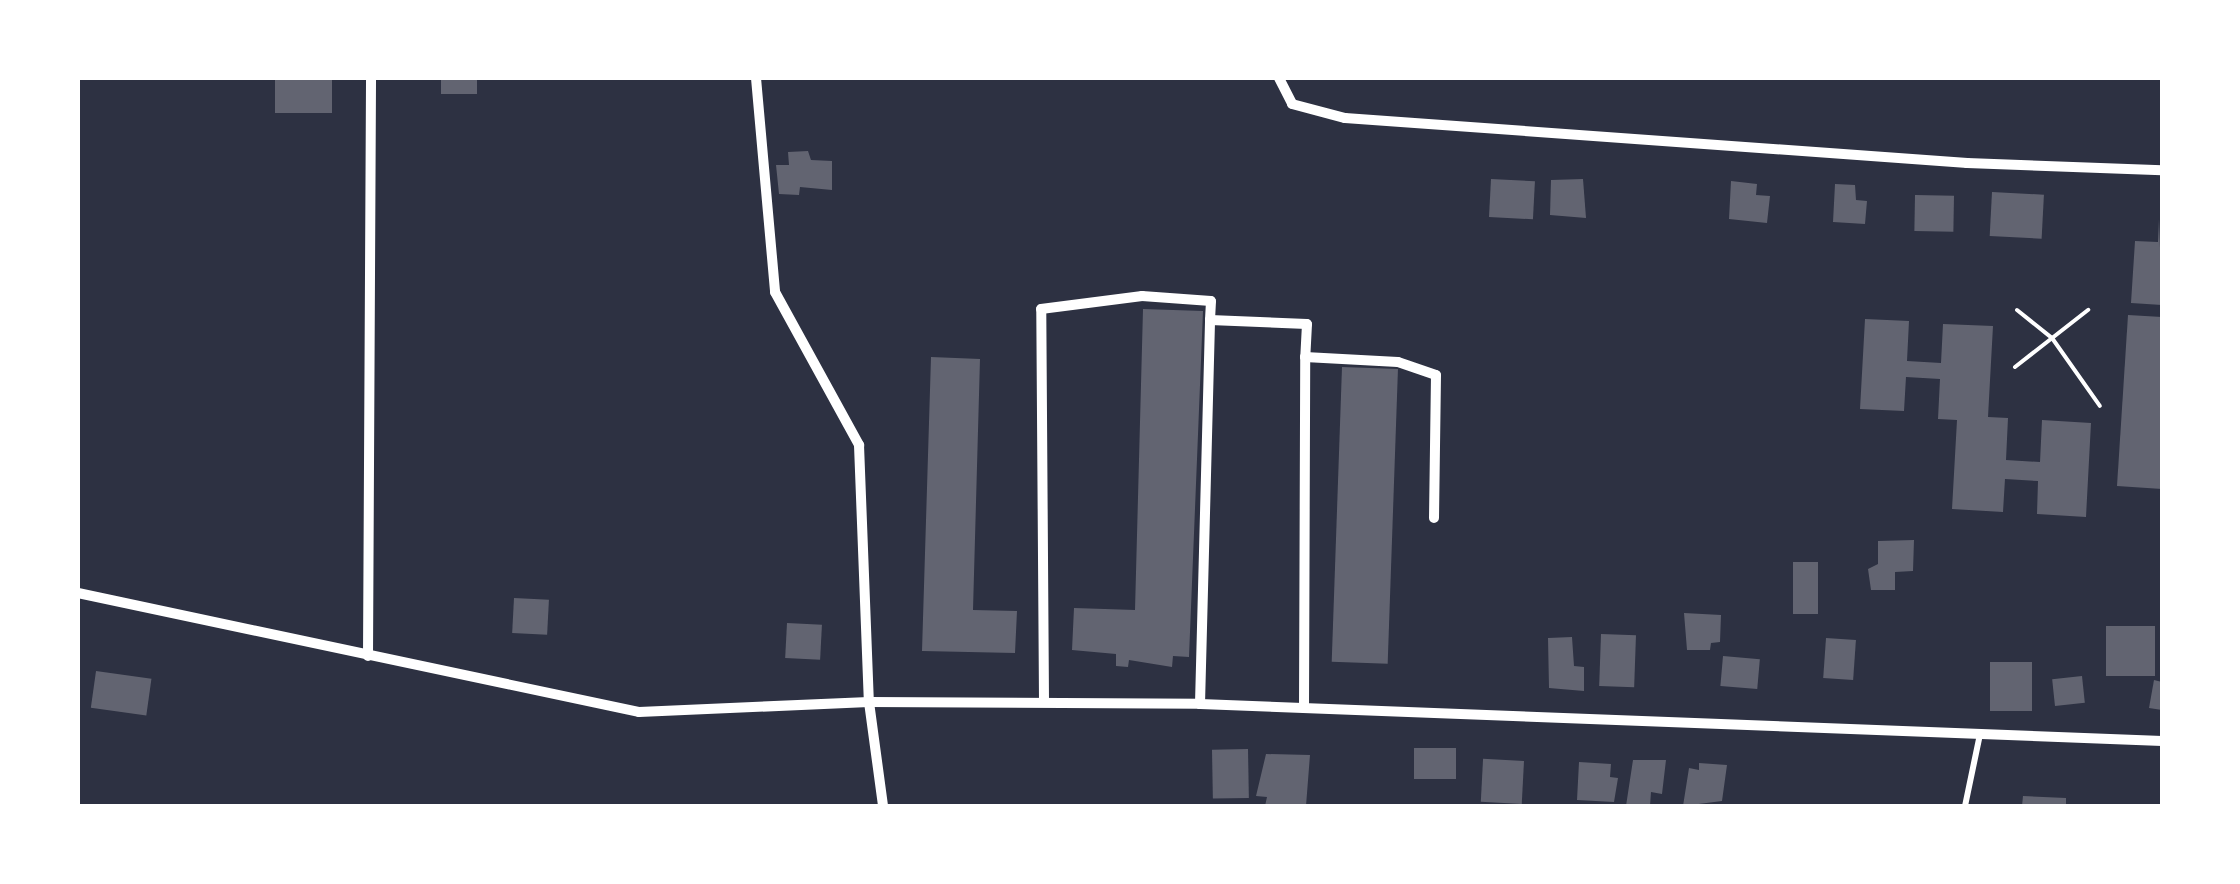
<!DOCTYPE html>
<html>
<head>
<meta charset="utf-8">
<style>
	body { margin:0 }
	#map { position:relative; width:2240px; height:884px; overflow:hidden; background:#2d3142; font-family:"Fira Sans",sans-serif }
	div>[style] { position:absolute }
	.building>* { inset:0; background:#626471; transform-origin:0 0 }
	.path>* { height:4px; margin:-2px; padding:0 2px; transform-origin:2px; border-radius:2px; background:#fff }
	.service>* { height:6px; margin:-3px; padding:0 3px; transform-origin:3px; border-radius:3px; background:#fff }
	.minor>* { height:10px; margin:-5px; padding:0 5px; transform-origin:5px; border-radius:5px; background:#fff }
	span { translate:-50% -50%; white-space:nowrap; text-align:center; line-height:1.15; -webkit-text-stroke:10px #fff; paint-order:stroke }
	.frame { position:absolute; inset:0; border:80px solid #fff; pointer-events:none }
</style>
</head>
<body>
<div id="map">
	<div class="building">
		<i style="left:275px;top:78px;width:57px;height:35px"></i>
		<i style="left:441px;top:78px;width:36px;height:16px"></i>
		<i style="clip-path:polygon(808px 151px,811px 160px,832px 161px,832px 190px,800px 187px,799px 195px,779px 194px,776px 165px,789px 165px,788px 152px)"></i>
		<i style="left:1491px;top:179px;width:44px;height:38px;rotate:3deg"></i>
		<i style="clip-path:polygon(1583px 179px,1586px 218px,1550px 215px,1551px 180px)"></i>
		<i style="clip-path:polygon(1731px 181px,1757px 184px,1756px 195px,1770px 196px,1767px 223px,1729px 219px)"></i>
		<i style="clip-path:polygon(1835px 184px,1855px 185px,1856px 200px,1867px 201px,1865px 224px,1833px 222px)"></i>
		<i style="left:1992px;top:192px;width:52px;height:44px;rotate:3deg"></i>
		<i style="left:1915px;top:195px;width:39px;height:36px;rotate:1deg"></i>
		<i style="clip-path:polygon(2159px 219px,2162px 305px,2131px 303px,2135px 241px,2158px 242px)"></i>
		<i style="clip-path:polygon(1143px 309px,1203px 311px,1189px 657px,1173px 656px,1172px 667px,1129px 660px,1128px 667px,1116px 666px,1116px 654px,1072px 650px,1074px 608px,1135px 610px)"></i>
		<i style="clip-path:polygon(2128px 315px,2162px 317px,2162px 489px,2117px 486px)"></i>
		<i style="clip-path:polygon(1865px 319px,1909px 321px,1907px 361px,1941px 363px,1943px 324px,1993px 326px,1988px 417px,2008px 418px,2006px 460px,2040px 462px,2042px 420px,2091px 423px,2086px 517px,2037px 514px,2038px 481px,2005px 479px,2003px 512px,1952px 509px,1957px 420px,1938px 419px,1940px 379px,1906px 377px,1904px 411px,1860px 409px)"></i>
		<i style="clip-path:polygon(931px 357px,980px 359px,973px 610px,1017px 611px,1015px 653px,922px 651px)"></i>
		<i style="left:1342px;top:367px;width:56px;height:295px;rotate:2deg"></i>
		<i style="clip-path:polygon(1914px 540px,1913px 571px,1895px 572px,1895px 590px,1871px 590px,1868px 569px,1878px 564px,1878px 541px)"></i>
		<i style="left:1818px;top:562px;width:52px;height:25px;rotate:90deg"></i>
		<i style="left:514px;top:598px;width:35px;height:35px;rotate:3deg"></i>
		<i style="clip-path:polygon(1684px 613px,1721px 615px,1720px 642px,1711px 643px,1710px 650px,1687px 650px)"></i>
		<i style="left:787px;top:623px;width:35px;height:35px;rotate:3deg"></i>
		<i style="left:2106px;top:626px;width:49px;height:50px"></i>
		<i style="left:1601px;top:634px;width:35px;height:52px;rotate:2deg"></i>
		<i style="clip-path:polygon(1572px 637px,1574px 666px,1584px 667px,1584px 691px,1549px 688px,1548px 638px)"></i>
		<i style="left:1826px;top:638px;width:30px;height:40px;rotate:4deg"></i>
		<i style="left:1723px;top:656px;width:37px;height:30px;rotate:5deg"></i>
		<i style="left:1990px;top:662px;width:42px;height:49px"></i>
		<i style="left:96px;top:671px;width:56px;height:37px;rotate:8deg"></i>
		<i style="left:2082px;top:676px;width:27px;height:30px;rotate:84deg"></i>
		<i style="clip-path:polygon(2154px 680px,2162px 682px,2162px 710px,2149px 708px)"></i>
		<i style="left:1414px;top:748px;width:42px;height:31px"></i>
		<i style="left:1248px;top:749px;width:49px;height:36px;rotate:89deg"></i>
		<i style="clip-path:polygon(1266px 754px,1310px 755px,1306px 806px,1265px 806px,1267px 797px,1256px 796px)"></i>
		<i style="clip-path:polygon(1633px 760px,1666px 760px,1662px 794px,1651px 792px,1650px 806px,1626px 806px)"></i>
		<i style="left:1524px;top:761px;width:43px;height:41px;rotate:93deg"></i>
		<i style="clip-path:polygon(1579px 762px,1611px 764px,1610px 777px,1618px 778px,1614px 802px,1577px 800px)"></i>
		<i style="clip-path:polygon(1699px 763px,1727px 765px,1722px 801px,1683px 806px,1689px 768px,1699px 770px)"></i>
		<i style="clip-path:polygon(2023px 796px,2066px 798px,2066px 806px,2022px 806px)"></i>
	</div>
	<div class="path">
		<i style="left:2017px;top:310px;width:45px;rotate:38.7deg"></i>
		<i style="left:2052px;top:338px;width:83px;rotate:54.8deg"></i>
		<i style="left:2015px;top:367px;width:93px;rotate:-38deg"></i>
	</div>
	<div class="service">
		<i style="left:1965px;top:806px;width:74px;rotate:-78.2deg"></i>
	</div>
	<div class="minor">
		<i style="left:756px;top:78px;width:215px;rotate:84.9deg"></i>
		<i style="left:775px;top:292px;width:175px;rotate:61.2deg"></i>
		<i style="left:859px;top:445px;width:257px;rotate:87.8deg"></i>
		<i style="left:869px;top:702px;width:105px;rotate:82.3deg"></i>
		<i style="left:1279px;top:78px;width:29px;rotate:63deg"></i>
		<i style="left:1292px;top:104px;width:55px;rotate:14.8deg"></i>
		<i style="left:1345px;top:118px;width:624px;rotate:4.14deg"></i>
		<i style="left:1967px;top:163px;width:195px;rotate:2.1deg"></i>
		<i style="left:78px;top:593px;width:573px;rotate:11.98deg"></i>
		<i style="left:639px;top:712px;width:230px;rotate:-2.5deg"></i>
		<i style="left:869px;top:702px;width:331px;rotate:0.3deg"></i>
		<i style="left:1200px;top:704px;width:963px;rotate:2.2deg"></i>
		<i style="left:368px;top:656px;width:578px;rotate:-89.7deg"></i>
		<i style="left:1044px;top:701px;width:392px;rotate:-90.4deg"></i>
		<i style="left:1041px;top:309px;width:102px;rotate:-7.3deg"></i>
		<i style="left:1142px;top:296px;width:69px;rotate:4.1deg"></i>
		<i style="left:1211px;top:301px;width:19px;rotate:93deg"></i>
		<i style="left:1200px;top:704px;width:384px;rotate:-88.5deg"></i>
		<i style="left:1210px;top:320px;width:97px;rotate:2.4deg"></i>
		<i style="left:1307px;top:324px;width:33px;rotate:93deg"></i>
		<i style="left:1304px;top:708px;width:351px;rotate:-89.8deg"></i>
		<i style="left:1305px;top:357px;width:93px;rotate:3.1deg"></i>
		<i style="left:1398px;top:362px;width:40px;rotate:18.9deg"></i>
		<i style="left:1436px;top:375px;width:143px;rotate:90.8deg"></i>
	</div>
	<div class="frame"></div>
</div>
</body>
</html>
